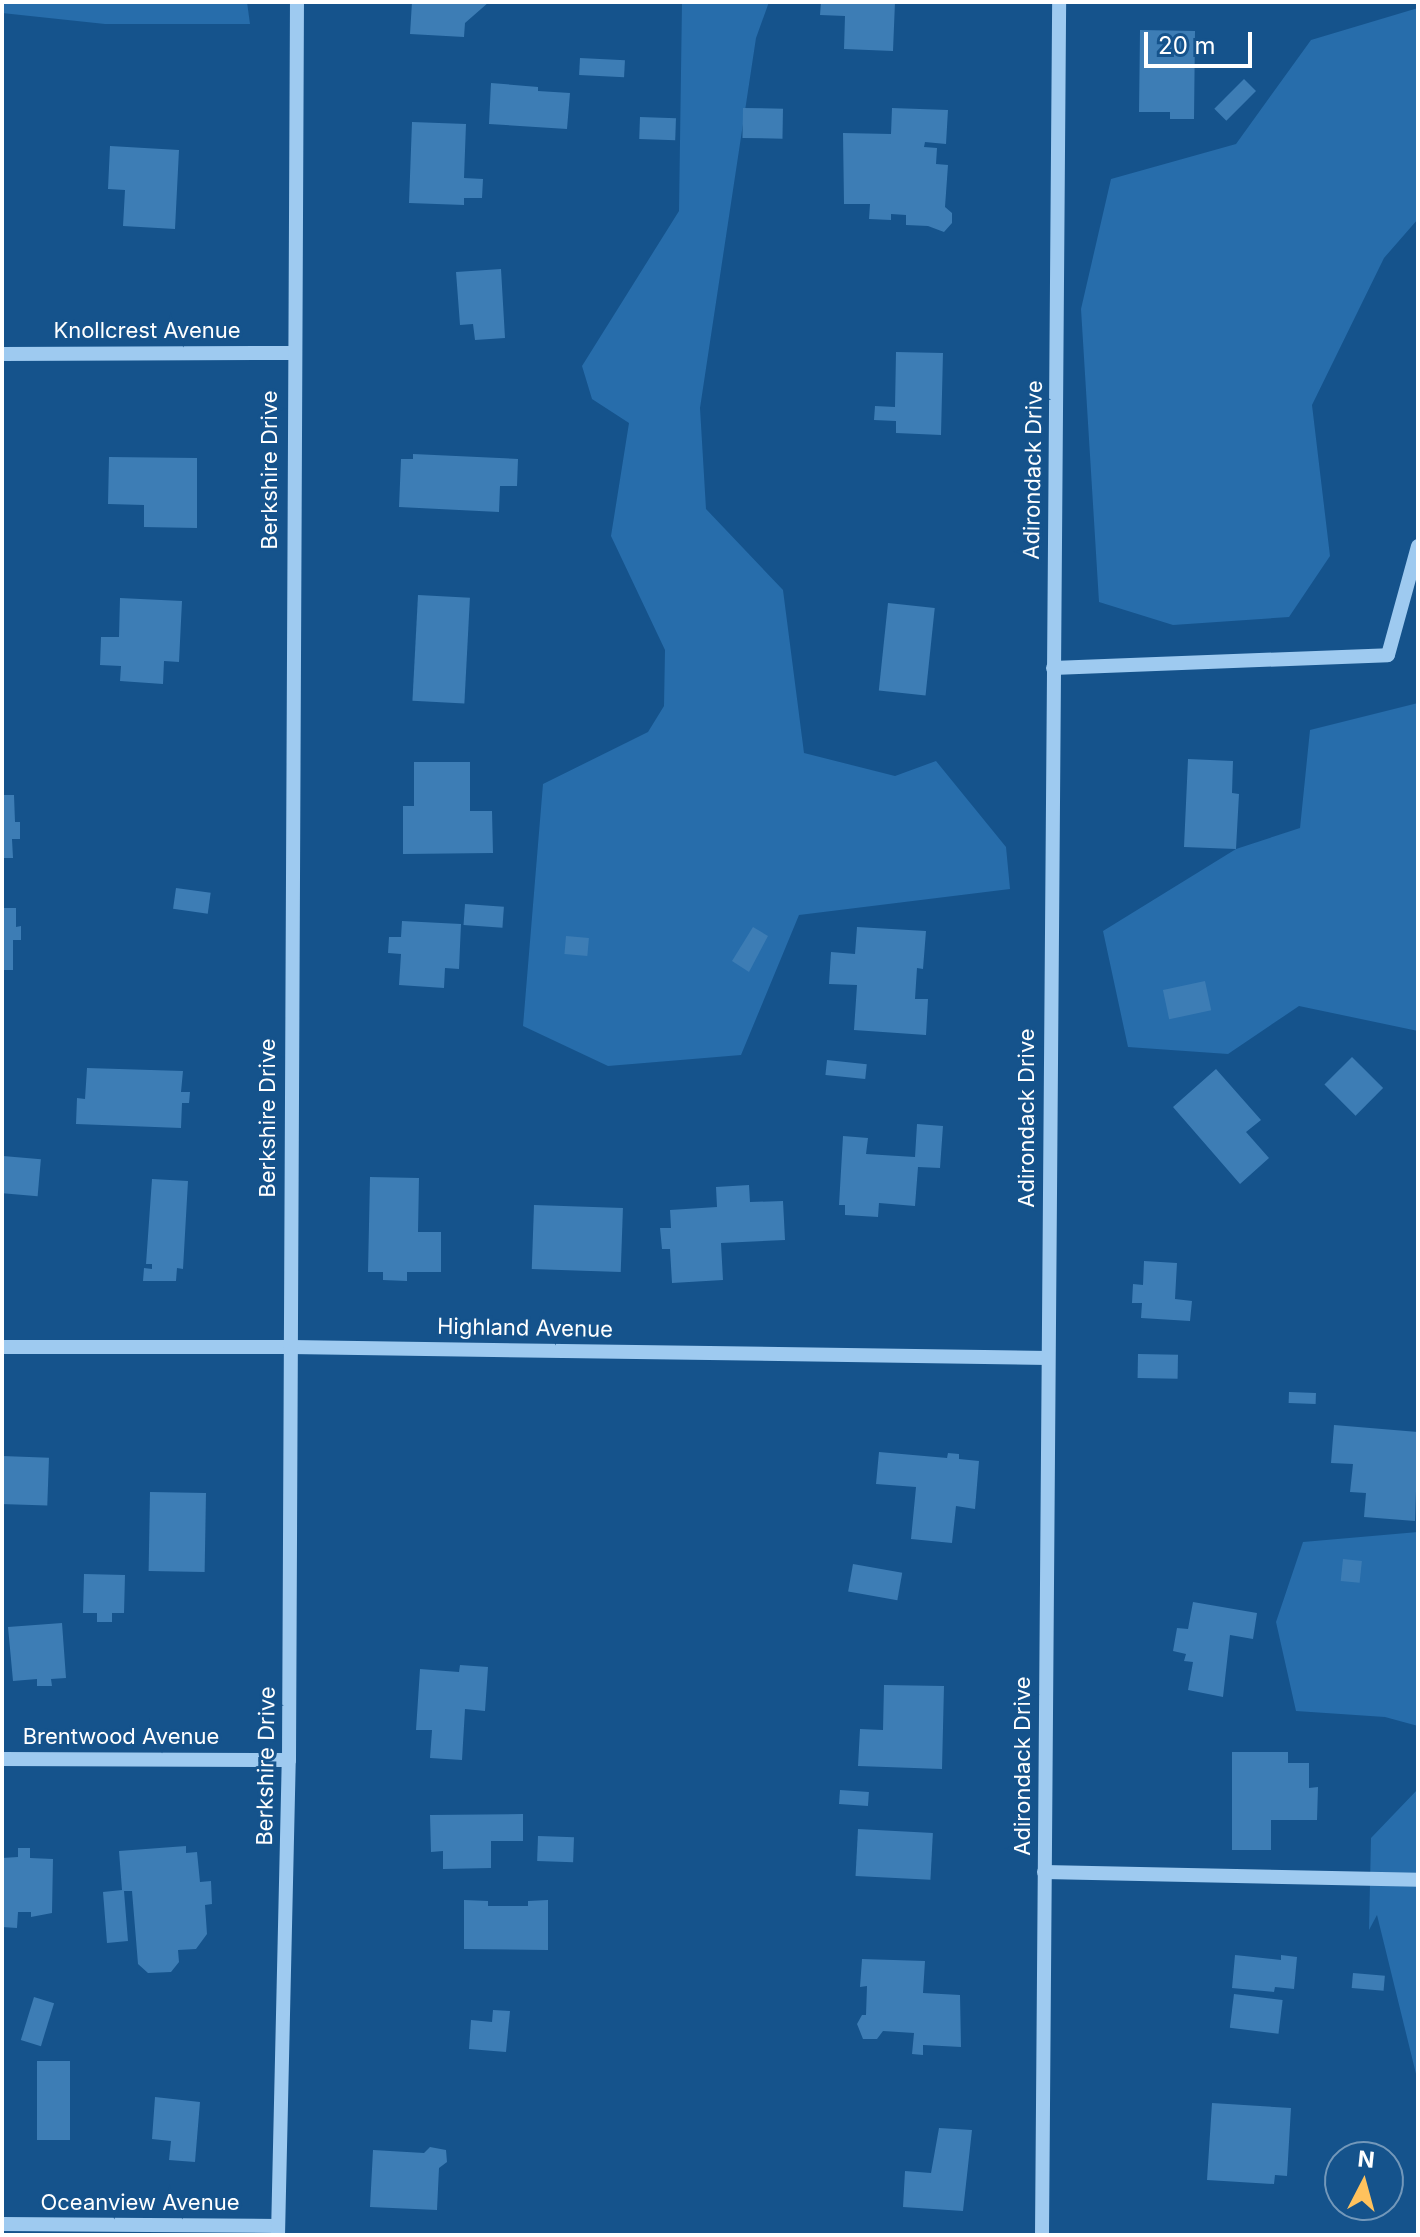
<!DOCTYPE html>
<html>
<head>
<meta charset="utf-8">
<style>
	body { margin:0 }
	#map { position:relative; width:1420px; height:2237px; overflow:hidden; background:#15538c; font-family:Inter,sans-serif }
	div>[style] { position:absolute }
	.green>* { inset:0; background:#276dab }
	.building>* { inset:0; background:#3d7db5; transform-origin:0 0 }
	.minor>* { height:14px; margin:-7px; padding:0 7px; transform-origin:7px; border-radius:7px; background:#9ecaf0 }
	span { translate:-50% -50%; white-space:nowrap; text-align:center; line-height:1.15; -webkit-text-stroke:6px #15538c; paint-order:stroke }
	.street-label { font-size:22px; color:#fff }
	.frame { position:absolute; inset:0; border:4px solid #fff; pointer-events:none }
	.north { position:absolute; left:1324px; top:2141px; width:80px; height:80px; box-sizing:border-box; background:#15538c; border:2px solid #7398ba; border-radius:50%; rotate:6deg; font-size:22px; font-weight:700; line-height:32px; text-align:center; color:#fff }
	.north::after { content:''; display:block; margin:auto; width:28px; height:36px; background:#ffc25d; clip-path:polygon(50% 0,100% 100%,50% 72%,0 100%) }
	.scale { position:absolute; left:1144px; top:32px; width:108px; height:36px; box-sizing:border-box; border:4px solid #fff; border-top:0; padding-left:10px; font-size:24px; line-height:28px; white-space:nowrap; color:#fff; -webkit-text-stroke:6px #15538c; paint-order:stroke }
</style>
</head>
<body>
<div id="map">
	<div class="green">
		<i style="clip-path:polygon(2px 2px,247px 2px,250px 24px,105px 24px,2px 13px)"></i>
		<i style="clip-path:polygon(682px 2px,769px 2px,756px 38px,700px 408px,706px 509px,783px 590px,804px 753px,895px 776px,936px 761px,1006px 847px,1010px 889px,799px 915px,741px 1055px,608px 1066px,523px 1026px,543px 784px,648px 732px,664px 706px,665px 650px,611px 536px,629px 423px,592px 399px,582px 366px,679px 211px)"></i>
		<i style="clip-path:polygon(1418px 8px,1418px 219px,1384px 258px,1312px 405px,1330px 556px,1289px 617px,1173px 625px,1099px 602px,1081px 309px,1111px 179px,1236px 144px,1311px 40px)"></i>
		<i style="clip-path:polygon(1418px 703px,1418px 1031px,1299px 1006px,1228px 1054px,1128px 1047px,1103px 931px,1236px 849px,1300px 828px,1310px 730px)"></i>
		<i style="clip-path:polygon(1418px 1532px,1418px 1726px,1385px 1717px,1296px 1711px,1276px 1622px,1303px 1542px)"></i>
		<i style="clip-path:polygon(1418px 1789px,1418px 2082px,1377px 1915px,1369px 1930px,1371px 1838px)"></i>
	</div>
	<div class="building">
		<i style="clip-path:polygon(412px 2px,489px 2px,465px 23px,464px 37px,410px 34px)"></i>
		<i style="clip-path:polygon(821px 2px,895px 2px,893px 51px,844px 49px,845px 16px,820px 15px)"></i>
		<i style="clip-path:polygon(1140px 30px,1195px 31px,1194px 119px,1170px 119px,1170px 112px,1139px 112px)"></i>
		<i style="left:580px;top:58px;width:45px;height:17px;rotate:3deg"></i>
		<i style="left:1244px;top:79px;width:17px;height:42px;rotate:45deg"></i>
		<i style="clip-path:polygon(491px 83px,538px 87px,538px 91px,570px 93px,567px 129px,489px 124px)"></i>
		<i style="left:743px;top:108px;width:40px;height:30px;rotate:1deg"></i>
		<i style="clip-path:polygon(892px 108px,948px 110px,946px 144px,925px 142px,924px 147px,937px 148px,936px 164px,948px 165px,945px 207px,952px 213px,952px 223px,944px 232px,928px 226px,906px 225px,906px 215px,891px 214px,891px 220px,869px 219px,870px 204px,844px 204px,843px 133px,891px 134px)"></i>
		<i style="left:640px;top:117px;width:36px;height:22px;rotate:2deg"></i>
		<i style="clip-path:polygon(412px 122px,466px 124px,464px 178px,483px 179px,482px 198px,464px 198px,464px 205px,409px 203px)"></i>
		<i style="clip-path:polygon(110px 146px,179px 150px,175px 229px,123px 226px,125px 190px,108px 189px)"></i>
		<i style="clip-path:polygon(501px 269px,505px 338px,475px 340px,473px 324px,460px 325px,456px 272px)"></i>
		<i style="clip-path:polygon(896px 352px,943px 353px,941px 435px,896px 433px,896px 421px,874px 420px,875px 406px,895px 407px)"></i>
		<i style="clip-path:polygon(413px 454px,518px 459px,517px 486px,500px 486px,499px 512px,399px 507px,401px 459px,413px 459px)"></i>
		<i style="clip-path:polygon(109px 457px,197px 458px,197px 528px,144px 527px,144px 505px,108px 504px)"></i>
		<i style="left:418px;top:595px;width:52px;height:106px;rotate:3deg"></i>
		<i style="clip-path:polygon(120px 598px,182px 601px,179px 662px,164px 661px,163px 684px,120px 681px,121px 666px,100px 665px,101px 637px,119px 637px)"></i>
		<i style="left:888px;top:603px;width:47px;height:88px;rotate:6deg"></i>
		<i style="clip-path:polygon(1188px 759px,1233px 761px,1232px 793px,1239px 794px,1236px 849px,1184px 847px)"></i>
		<i style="clip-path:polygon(414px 762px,470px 762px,470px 811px,492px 811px,493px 853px,403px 854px,403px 806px,414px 806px)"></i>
		<i style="clip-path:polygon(2px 795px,14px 795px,15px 822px,20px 822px,20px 839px,12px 839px,13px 858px,2px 858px)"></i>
		<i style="left:176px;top:888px;width:35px;height:21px;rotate:8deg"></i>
		<i style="left:465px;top:904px;width:39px;height:21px;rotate:4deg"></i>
		<i style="clip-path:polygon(2px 908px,16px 908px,16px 927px,21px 926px,21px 940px,13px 940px,13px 970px,2px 970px)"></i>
		<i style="clip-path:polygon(402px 921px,461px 924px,459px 969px,445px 968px,444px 988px,399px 985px,401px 954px,388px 953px,389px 937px,401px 937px)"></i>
		<i style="clip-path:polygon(753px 927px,768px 936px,749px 972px,732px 961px)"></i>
		<i style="clip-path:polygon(857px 927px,926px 931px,923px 969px,917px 968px,915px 999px,928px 999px,926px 1035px,854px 1030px,857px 985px,829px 984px,831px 952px,855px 954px)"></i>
		<i style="left:566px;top:936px;width:23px;height:18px;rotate:5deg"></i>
		<i style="left:1205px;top:981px;width:30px;height:43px;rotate:78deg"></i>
		<i style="left:1352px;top:1057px;width:44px;height:39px;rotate:45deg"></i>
		<i style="left:827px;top:1060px;width:40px;height:15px;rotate:6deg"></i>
		<i style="clip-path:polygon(87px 1068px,183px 1071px,181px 1092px,190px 1092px,189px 1103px,182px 1103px,181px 1128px,76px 1124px,77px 1098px,85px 1099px)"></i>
		<i style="clip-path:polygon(1216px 1069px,1261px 1120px,1246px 1132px,1269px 1158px,1240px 1184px,1173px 1107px)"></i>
		<i style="clip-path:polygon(917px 1124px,943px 1126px,940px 1168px,918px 1167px,915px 1206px,879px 1203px,878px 1217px,845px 1215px,845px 1205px,839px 1205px,843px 1136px,868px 1138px,866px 1154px,915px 1157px)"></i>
		<i style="left:3px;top:1156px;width:38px;height:37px;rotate:5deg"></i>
		<i style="clip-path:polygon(370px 1177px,419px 1178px,418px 1232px,441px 1232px,441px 1272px,407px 1272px,407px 1281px,383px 1280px,383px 1272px,368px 1272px)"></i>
		<i style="clip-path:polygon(152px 1179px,188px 1181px,183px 1269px,177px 1268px,176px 1281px,143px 1281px,144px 1268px,152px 1269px,152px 1264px,146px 1264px)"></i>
		<i style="clip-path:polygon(749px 1185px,750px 1202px,783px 1201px,785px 1240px,721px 1243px,723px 1280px,672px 1283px,670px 1249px,662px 1249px,660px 1228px,671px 1228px,670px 1210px,717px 1207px,716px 1187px)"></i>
		<i style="left:534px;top:1205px;width:89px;height:64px;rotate:2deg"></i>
		<i style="clip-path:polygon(1144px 1261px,1177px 1263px,1175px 1299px,1192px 1301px,1190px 1321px,1141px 1318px,1142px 1303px,1132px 1303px,1133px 1284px,1143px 1285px)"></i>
		<i style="left:1138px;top:1354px;width:40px;height:24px;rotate:1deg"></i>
		<i style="left:1289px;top:1392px;width:27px;height:11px;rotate:2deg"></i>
		<i style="clip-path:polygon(1334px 1425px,1418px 1432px,1415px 1521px,1364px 1517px,1366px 1493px,1350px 1492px,1353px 1464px,1331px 1463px)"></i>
		<i style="clip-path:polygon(879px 1452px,947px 1458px,948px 1453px,959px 1454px,959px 1459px,979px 1461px,975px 1509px,956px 1506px,952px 1543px,911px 1539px,916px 1487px,876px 1484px)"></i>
		<i style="left:2px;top:1456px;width:47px;height:48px;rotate:2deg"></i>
		<i style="left:150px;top:1492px;width:56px;height:79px;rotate:1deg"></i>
		<i style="left:1343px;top:1559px;width:19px;height:22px;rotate:6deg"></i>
		<i style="left:853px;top:1564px;width:50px;height:28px;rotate:10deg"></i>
		<i style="clip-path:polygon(84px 1574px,125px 1575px,124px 1613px,112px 1613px,112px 1622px,97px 1622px,97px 1613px,83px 1613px)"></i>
		<i style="clip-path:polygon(1193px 1602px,1257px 1613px,1253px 1639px,1230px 1635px,1223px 1697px,1188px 1690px,1193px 1662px,1184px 1661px,1186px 1654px,1173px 1651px,1177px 1628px,1188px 1629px)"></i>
		<i style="clip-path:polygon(62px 1623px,66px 1678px,51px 1679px,52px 1686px,37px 1686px,37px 1679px,13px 1681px,8px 1627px)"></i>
		<i style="clip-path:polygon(460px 1665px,488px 1667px,485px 1711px,465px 1709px,462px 1760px,430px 1758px,432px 1730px,416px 1730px,420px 1669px,459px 1672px)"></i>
		<i style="clip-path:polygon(884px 1685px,944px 1686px,942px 1769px,858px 1766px,860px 1729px,883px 1730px)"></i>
		<i style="clip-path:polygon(1232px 1752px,1288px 1752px,1288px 1763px,1309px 1763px,1309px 1788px,1318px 1787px,1317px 1820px,1271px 1820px,1271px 1850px,1232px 1850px)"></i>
		<i style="left:840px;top:1790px;width:29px;height:14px;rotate:4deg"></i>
		<i style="clip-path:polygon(523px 1814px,523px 1841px,491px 1841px,491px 1868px,443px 1869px,443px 1851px,431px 1852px,430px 1815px)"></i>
		<i style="left:858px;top:1829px;width:75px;height:47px;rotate:3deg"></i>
		<i style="left:538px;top:1836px;width:36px;height:25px;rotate:2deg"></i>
		<i style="clip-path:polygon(186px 1846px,186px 1853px,197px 1852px,200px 1882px,211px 1881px,212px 1904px,205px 1905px,207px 1934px,196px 1949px,178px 1950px,179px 1962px,171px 1972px,148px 1973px,138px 1964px,132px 1891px,124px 1891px,128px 1941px,107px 1943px,103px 1892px,122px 1890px,119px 1851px)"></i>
		<i style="clip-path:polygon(18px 1848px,30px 1848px,30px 1858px,53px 1859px,52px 1913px,31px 1917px,31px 1912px,18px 1912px,17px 1928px,2px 1927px,2px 1858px,18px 1857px)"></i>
		<i style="clip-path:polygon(464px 1900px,488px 1901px,488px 1906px,528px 1906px,528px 1901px,548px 1900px,548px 1950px,464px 1949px)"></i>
		<i style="clip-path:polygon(1235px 1955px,1281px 1960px,1281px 1955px,1297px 1957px,1294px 1989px,1275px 1987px,1274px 1992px,1232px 1988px)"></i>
		<i style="clip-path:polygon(862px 1959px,925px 1961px,923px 1993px,960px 1995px,961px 2047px,923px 2045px,923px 2055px,912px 2054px,914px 2033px,883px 2031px,877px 2039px,863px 2039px,857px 2024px,862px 2015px,866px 2015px,867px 1986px,860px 1987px)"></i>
		<i style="left:1353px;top:1973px;width:32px;height:15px;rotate:5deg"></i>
		<i style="left:1234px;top:1994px;width:49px;height:34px;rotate:7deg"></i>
		<i style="left:34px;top:1997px;width:21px;height:45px;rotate:17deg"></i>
		<i style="clip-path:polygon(493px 2010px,510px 2011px,506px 2052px,469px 2049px,471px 2020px,492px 2022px)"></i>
		<i style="left:37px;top:2061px;width:33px;height:79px"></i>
		<i style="clip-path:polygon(155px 2097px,200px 2102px,195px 2162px,169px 2160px,171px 2141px,152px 2139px)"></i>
		<i style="clip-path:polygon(1212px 2103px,1291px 2108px,1287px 2176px,1275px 2175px,1274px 2184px,1207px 2180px)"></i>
		<i style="clip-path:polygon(939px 2128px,972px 2130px,963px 2211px,903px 2207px,905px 2171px,931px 2173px)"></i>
		<i style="clip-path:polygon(430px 2147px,446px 2150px,447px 2162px,439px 2168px,437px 2210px,370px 2207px,373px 2150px,424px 2153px)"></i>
	</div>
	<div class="minor">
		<i style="left:2px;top:354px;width:290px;rotate:-0.2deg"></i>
		<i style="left:1053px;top:668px;width:335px;rotate:-2.2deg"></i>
		<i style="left:1388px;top:655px;width:113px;rotate:-74.6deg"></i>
		<i style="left:2px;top:1347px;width:288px"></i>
		<i style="left:290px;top:1347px;width:758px;rotate:0.83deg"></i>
		<i style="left:2px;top:1759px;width:287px;rotate:0.2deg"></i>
		<i style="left:1044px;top:1872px;width:374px;rotate:1.2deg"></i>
		<i style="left:2px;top:2224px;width:276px;rotate:0.4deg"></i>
		<i style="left:278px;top:2235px;width:475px;rotate:-88.7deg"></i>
		<i style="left:289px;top:1760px;width:1758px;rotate:-89.74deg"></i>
		<i style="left:1042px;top:2235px;width:2233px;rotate:-89.56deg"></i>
	</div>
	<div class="street-label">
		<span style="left:147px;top:331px">Knollcrest Avenue</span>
		<span style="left:270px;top:470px;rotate:-90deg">Berkshire Drive</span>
		<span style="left:1033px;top:470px;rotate:-89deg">Adirondack Drive</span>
		<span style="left:268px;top:1118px;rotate:-90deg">Berkshire Drive</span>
		<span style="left:1027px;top:1118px;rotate:-90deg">Adirondack Drive</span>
		<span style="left:525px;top:1328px;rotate:1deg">Highland Avenue</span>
		<span style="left:121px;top:1737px">Brentwood Avenue</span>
		<span style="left:266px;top:1766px;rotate:-89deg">Berkshire Drive</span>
		<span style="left:1023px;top:1766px;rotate:-90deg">Adirondack Drive</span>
		<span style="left:140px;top:2203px">Oceanview Avenue</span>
	</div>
	<div class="frame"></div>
	<div class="north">N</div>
	<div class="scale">20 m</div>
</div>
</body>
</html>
